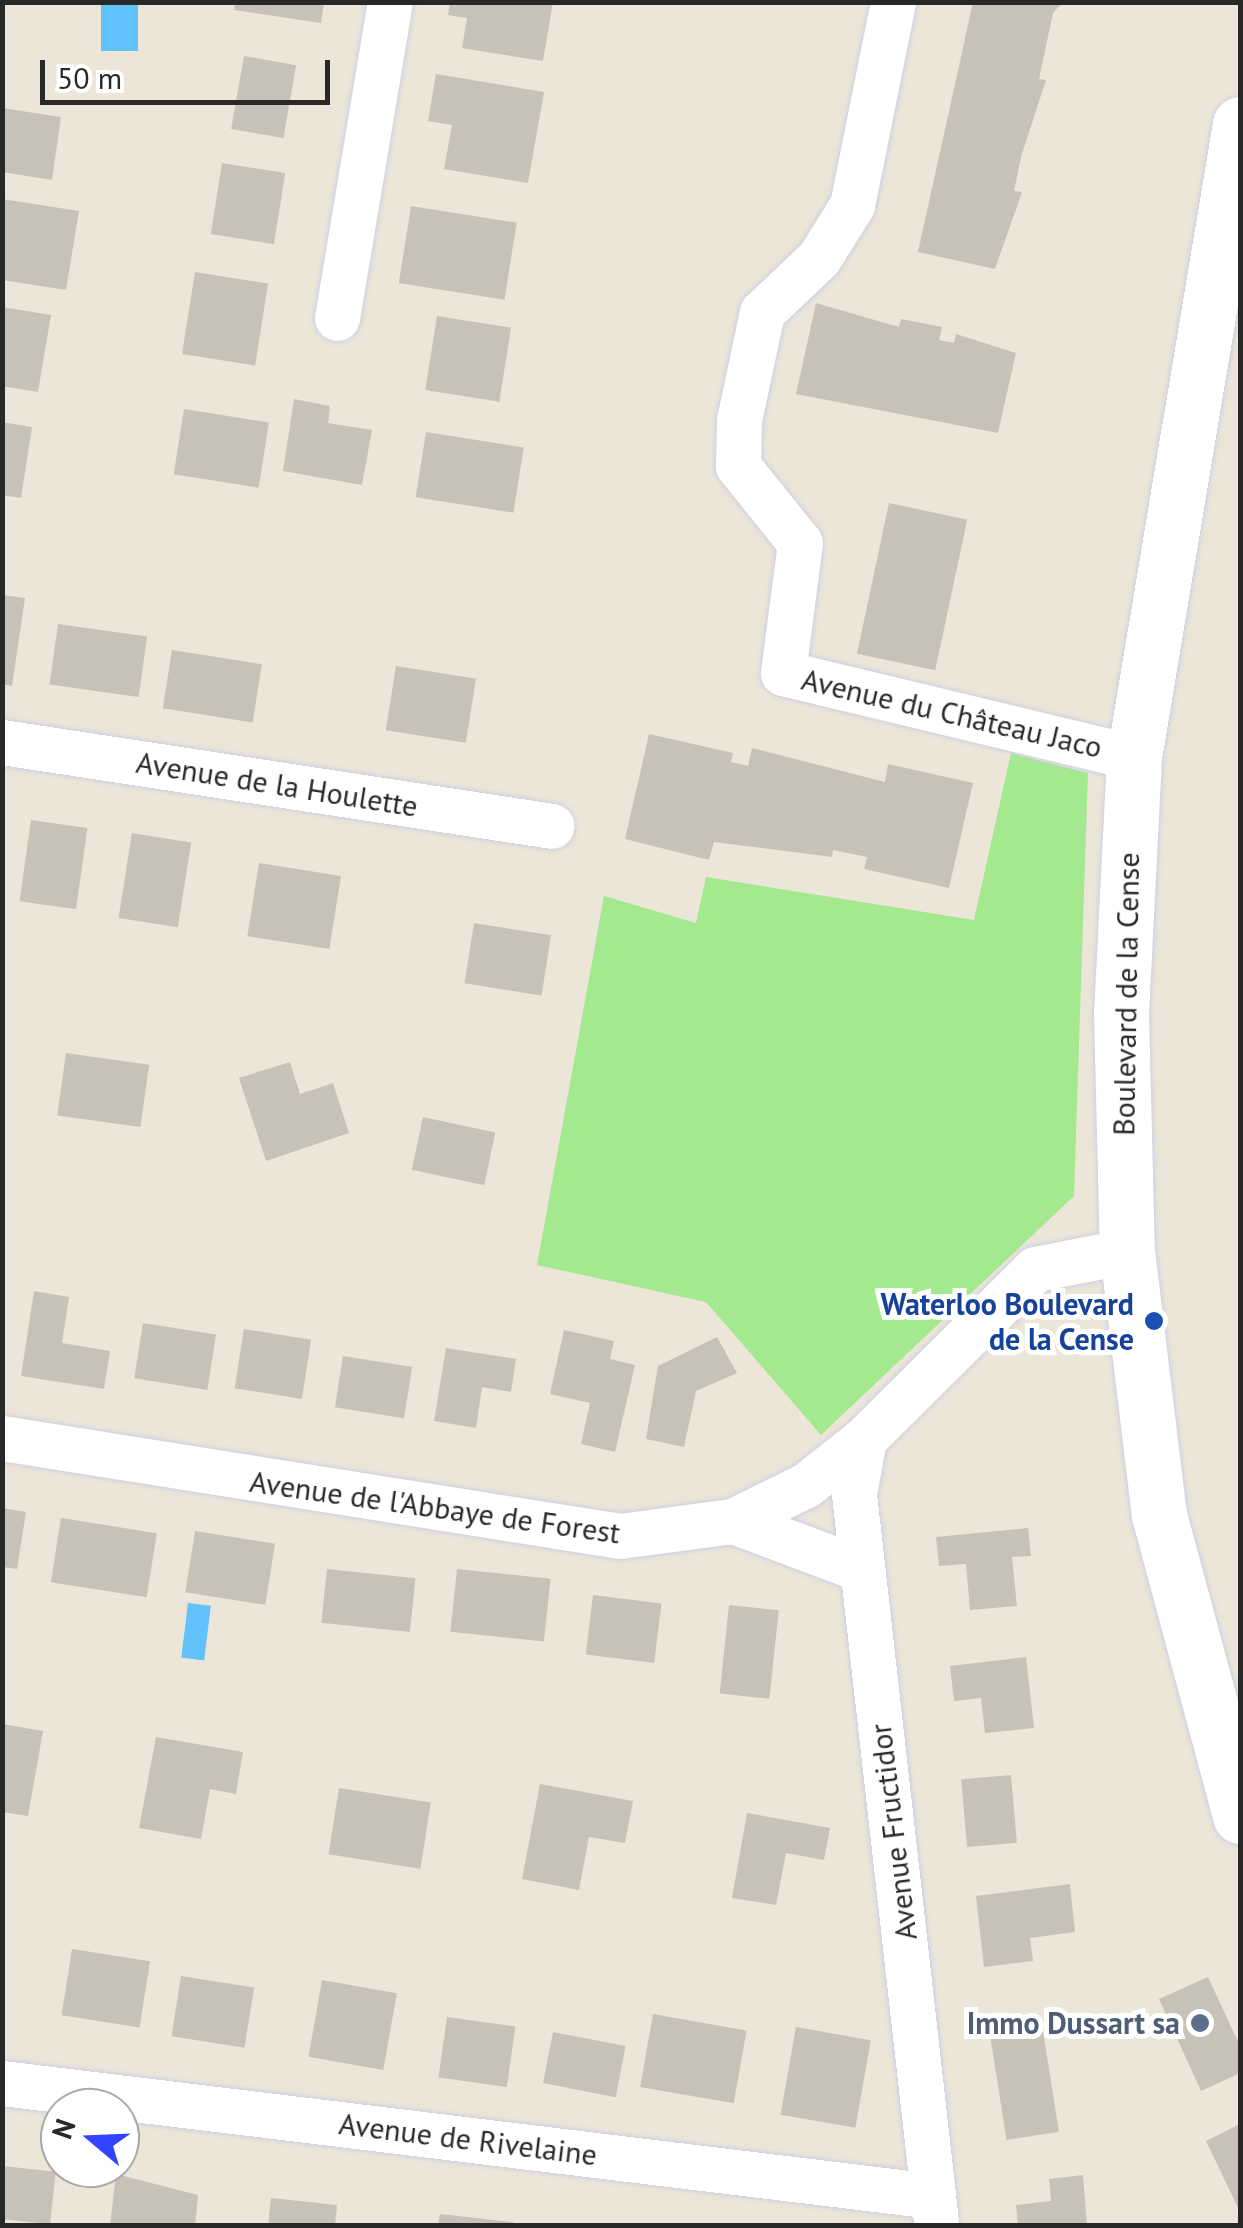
<!DOCTYPE html>
<html>
<head>
<meta charset="utf-8">
<style>
	body { margin:0 }
	#map { position:relative; width:1243px; height:2228px; overflow:hidden; background:#ece6d8; font-family:"PT Sans",sans-serif }
	div>[style] { position:absolute }
	.green>* { inset:0; background:#a4e88f }
	.water>* { inset:0; background:#61c1f9; transform-origin:0 0 }
	.building>* { inset:0; background:#c7c2b8; transform-origin:0 0 }
	.roads { filter:drop-shadow(0 0 2px #cdcfe3) drop-shadow(0 0 2px #cdcfe3) }
	.street>* { height:45px; margin:-22.5px; padding:0 22.5px; transform-origin:22.5px; border-radius:22.5px; background:#fff }
	.secondary>* { height:55px; margin:-27.5px; padding:0 27.5px; transform-origin:27.5px; border-radius:27.5px; background:#fff }
	.dots>* { width:28px; height:28px; translate:-50% -50%; box-sizing:border-box; border:5px solid #fff; border-radius:50% }
	span { translate:-50% -50%; white-space:nowrap; text-align:center; line-height:1.15; -webkit-text-stroke:10px #fff; paint-order:stroke }
	.street-label { font-size:30px; color:#282828 }
	.transit-label { font-size:30px; color:#164399; font-weight:700 }
	.right { translate:-100% -50%; text-align:right }
	.service-label { font-size:30px; color:#4e5e75; font-weight:700 }
	.frame { position:absolute; inset:0; border:5px solid #282828; pointer-events:none }
	.north { position:absolute; left:40px; top:2088px; width:100px; height:100px; box-sizing:border-box; background:#fff; border:2px solid #a9a9a9; border-radius:50%; rotate:289deg; font-size:28px; font-weight:700; line-height:40px; text-align:center; color:#282828 }
	.north::after { content:''; display:block; margin:auto; width:35px; height:45px; background:#3244ff; clip-path:polygon(50% 0,100% 100%,50% 72%,0 100%) }
	.scale { position:absolute; left:40px; top:60px; width:290px; height:45px; box-sizing:border-box; border:5px solid #282828; border-top:0; padding-left:12px; font-size:30px; line-height:35px; white-space:nowrap; color:#282828; -webkit-text-stroke:8px #fff; paint-order:stroke }
</style>
</head>
<body>
<div id="map">
	<div class="green">
		<i style="clip-path:polygon(1011px 753px,1088px 773px,1074px 1196px,821px 1435px,706px 1302px,537px 1265px,604px 896px,696px 923px,706px 877px,974px 920px)"></i>
	</div>
	<div class="water">
		<i style="left:101px;top:3px;width:37px;height:48px"></i>
		<i style="left:188px;top:1603px;width:23px;height:55px;rotate:7deg"></i>
	</div>
	<div class="building">
		<i style="clip-path:polygon(235px 2px,324px 2px,321px 23px,234px 10px)"></i>
		<i style="clip-path:polygon(450px 2px,553px 2px,543px 61px,462px 48px,467px 18px,448px 15px)"></i>
		<i style="clip-path:polygon(973px 2px,1063px 2px,1053px 13px,1039px 79px,1046px 80px,1021px 157px,1014px 191px,1022px 192px,995px 269px,918px 252px)"></i>
		<i style="left:244px;top:56px;width:53px;height:74px;rotate:10deg"></i>
		<i style="clip-path:polygon(436px 74px,544px 92px,528px 183px,444px 169px,452px 125px,428px 121px)"></i>
		<i style="clip-path:polygon(2px 108px,61px 117px,52px 180px,2px 172px)"></i>
		<i style="left:222px;top:163px;width:64px;height:72px;rotate:9deg"></i>
		<i style="clip-path:polygon(2px 199px,79px 211px,66px 290px,2px 280px)"></i>
		<i style="left:411px;top:206px;width:107px;height:78px;rotate:9deg"></i>
		<i style="left:195px;top:272px;width:74px;height:83px;rotate:9deg"></i>
		<i style="clip-path:polygon(816px 303px,899px 327px,901px 319px,942px 327px,939px 340px,954px 343px,956px 334px,1016px 353px,998px 433px,796px 394px)"></i>
		<i style="clip-path:polygon(2px 307px,51px 315px,38px 392px,2px 386px)"></i>
		<i style="left:437px;top:316px;width:75px;height:75px;rotate:9deg"></i>
		<i style="clip-path:polygon(294px 399px,330px 406px,328px 423px,372px 430px,362px 485px,283px 471px)"></i>
		<i style="left:184px;top:409px;width:86px;height:66px;rotate:9deg"></i>
		<i style="clip-path:polygon(2px 422px,32px 427px,21px 498px,2px 495px)"></i>
		<i style="left:426px;top:432px;width:99px;height:66px;rotate:9deg"></i>
		<i style="left:889px;top:503px;width:80px;height:154px;rotate:12deg"></i>
		<i style="clip-path:polygon(2px 595px,25px 598px,12px 686px,2px 684px)"></i>
		<i style="left:58px;top:624px;width:90px;height:61px;rotate:8deg"></i>
		<i style="left:172px;top:650px;width:91px;height:59px;rotate:9deg"></i>
		<i style="left:396px;top:666px;width:81px;height:65px;rotate:9deg"></i>
		<i style="clip-path:polygon(649px 734px,733px 753px,731px 762px,748px 766px,752px 748px,885px 782px,888px 764px,973px 783px,949px 888px,864px 869px,867px 857px,833px 850px,832px 857px,714px 842px,709px 860px,625px 839px)"></i>
		<i style="left:31px;top:820px;width:57px;height:82px;rotate:8deg"></i>
		<i style="left:132px;top:833px;width:60px;height:86px;rotate:9deg"></i>
		<i style="left:259px;top:863px;width:83px;height:74px;rotate:9deg"></i>
		<i style="left:474px;top:923px;width:78px;height:61px;rotate:9deg"></i>
		<i style="left:66px;top:1053px;width:84px;height:63px;rotate:8deg"></i>
		<i style="clip-path:polygon(290px 1062px,300px 1094px,333px 1083px,349px 1133px,266px 1161px,239px 1078px)"></i>
		<i style="left:423px;top:1117px;width:74px;height:54px;rotate:12deg"></i>
		<i style="clip-path:polygon(34px 1291px,69px 1297px,62px 1343px,110px 1351px,104px 1389px,21px 1376px)"></i>
		<i style="left:143px;top:1323px;width:74px;height:56px;rotate:9deg"></i>
		<i style="left:244px;top:1329px;width:68px;height:60px;rotate:9deg"></i>
		<i style="clip-path:polygon(564px 1330px,614px 1341px,610px 1359px,635px 1365px,615px 1452px,581px 1444px,590px 1403px,550px 1394px)"></i>
		<i style="clip-path:polygon(717px 1337px,737px 1373px,696px 1391px,684px 1447px,646px 1439px,658px 1366px)"></i>
		<i style="clip-path:polygon(446px 1348px,516px 1359px,511px 1392px,482px 1387px,476px 1428px,434px 1421px)"></i>
		<i style="left:343px;top:1356px;width:70px;height:52px;rotate:9deg"></i>
		<i style="clip-path:polygon(2px 1508px,26px 1512px,17px 1569px,2px 1567px)"></i>
		<i style="left:61px;top:1518px;width:97px;height:65px;rotate:9deg"></i>
		<i style="clip-path:polygon(1028px 1528px,1031px 1556px,1012px 1557px,1017px 1606px,970px 1610px,966px 1564px,939px 1566px,936px 1537px)"></i>
		<i style="left:195px;top:1531px;width:81px;height:62px;rotate:9deg"></i>
		<i style="left:327px;top:1569px;width:89px;height:54px;rotate:6deg"></i>
		<i style="left:457px;top:1569px;width:94px;height:63px;rotate:6deg"></i>
		<i style="left:593px;top:1595px;width:69px;height:60px;rotate:7deg"></i>
		<i style="left:729px;top:1605px;width:50px;height:89px;rotate:6deg"></i>
		<i style="clip-path:polygon(1026px 1657px,1034px 1728px,985px 1733px,981px 1698px,954px 1701px,950px 1666px)"></i>
		<i style="clip-path:polygon(2px 1724px,43px 1731px,28px 1816px,2px 1812px)"></i>
		<i style="clip-path:polygon(156px 1737px,243px 1752px,236px 1794px,210px 1789px,201px 1839px,139px 1828px)"></i>
		<i style="left:1011px;top:1775px;width:68px;height:50px;rotate:85deg"></i>
		<i style="clip-path:polygon(540px 1784px,633px 1801px,625px 1843px,589px 1837px,579px 1890px,522px 1879px)"></i>
		<i style="left:339px;top:1788px;width:93px;height:67px;rotate:9deg"></i>
		<i style="clip-path:polygon(747px 1813px,830px 1828px,824px 1860px,786px 1853px,776px 1905px,732px 1898px)"></i>
		<i style="clip-path:polygon(1070px 1884px,1075px 1932px,1030px 1938px,1033px 1961px,984px 1967px,976px 1896px)"></i>
		<i style="left:72px;top:1949px;width:79px;height:67px;rotate:9deg"></i>
		<i style="left:181px;top:1976px;width:74px;height:61px;rotate:9deg"></i>
		<i style="clip-path:polygon(1208px 1977px,1240px 2046px,1240px 2073px,1201px 2091px,1159px 1999px)"></i>
		<i style="left:322px;top:1980px;width:76px;height:78px;rotate:10deg"></i>
		<i style="left:653px;top:2014px;width:95px;height:74px;rotate:10deg"></i>
		<i style="left:447px;top:2017px;width:69px;height:61px;rotate:8deg"></i>
		<i style="left:796px;top:2027px;width:76px;height:89px;rotate:10deg"></i>
		<i style="left:1043px;top:2031px;width:102px;height:53px;rotate:81deg"></i>
		<i style="left:553px;top:2032px;width:74px;height:52px;rotate:11deg"></i>
		<i style="clip-path:polygon(1240px 2124px,1240px 2212px,1206px 2141px)"></i>
		<i style="left:2px;top:2166px;width:54px;height:53px;rotate:6deg"></i>
		<i style="clip-path:polygon(116px 2174px,198px 2195px,195px 2226px,110px 2226px)"></i>
		<i style="clip-path:polygon(1083px 2175px,1087px 2226px,1018px 2226px,1016px 2205px,1051px 2201px,1049px 2179px)"></i>
		<i style="clip-path:polygon(271px 2198px,337px 2205px,335px 2226px,268px 2226px)"></i>
		<i style="clip-path:polygon(440px 2214px,513px 2222px,513px 2226px,438px 2226px)"></i>
	</div>
	<div class="roads">
		<div class="street">
			<i style="left:893px;top:2px;width:207px;rotate:101.4deg"></i>
			<i style="left:852px;top:205px;width:62px;rotate:121.9deg"></i>
			<i style="left:819px;top:258px;width:79px;rotate:136.5deg"></i>
			<i style="left:762px;top:312px;width:110px;rotate:102deg"></i>
			<i style="left:739px;top:420px;width:46px;rotate:91.2deg"></i>
			<i style="left:738px;top:466px;width:99px;rotate:51.2deg"></i>
			<i style="left:800px;top:543px;width:131px;rotate:97.5deg"></i>
			<i style="left:783px;top:673px;width:361px;rotate:13.5deg"></i>
			<i style="left:337px;top:318px;width:320px;rotate:-80.5deg"></i>
			<i style="left:2px;top:742px;width:556px;rotate:8.68deg"></i>
			<i style="left:2px;top:1438px;width:626px;rotate:9.01deg"></i>
			<i style="left:620px;top:1536px;width:114px;rotate:-7.6deg"></i>
			<i style="left:733px;top:1521px;width:137px;rotate:20.6deg"></i>
			<i style="left:864px;top:1439px;width:56px;rotate:100.3deg"></i>
			<i style="left:854px;top:1494px;width:733px;rotate:83.57deg"></i>
			<i style="left:733px;top:1521px;width:81px;rotate:-26.3deg"></i>
			<i style="left:806px;top:1485px;width:74px;rotate:-38.4deg"></i>
			<i style="left:864px;top:1439px;width:241px;rotate:-44.8deg"></i>
			<i style="left:1035px;top:1269px;width:94px;rotate:-11.1deg"></i>
			<i style="left:2px;top:2083px;width:938px;rotate:6.92deg"></i>
		</div>
		<div class="secondary">
			<i style="left:1240px;top:124px;width:642px;rotate:99.51deg"></i>
			<i style="left:1134px;top:757px;width:255px;rotate:92.9deg"></i>
			<i style="left:1121px;top:1012px;width:239px;rotate:88.6deg"></i>
			<i style="left:1127px;top:1251px;width:266px;rotate:83.1deg"></i>
			<i style="left:1159px;top:1515px;width:312px;rotate:74.9deg"></i>
		</div>
	</div>
	<div class="dots">
		<i style="left:1154px;top:1321px;background:#1a4fb4"></i>
		<i style="left:1200px;top:2023px;background:#5c6f8a"></i>
	</div>
	<div class="street-label">
		<span style="left:952px;top:713px;rotate:13deg">Avenue du Château Jaco</span>
		<span style="left:277px;top:784px;rotate:9deg">Avenue de la Houlette</span>
		<span style="left:1126px;top:994px;rotate:-89deg">Boulevard de la Cense</span>
		<span style="left:435px;top:1507px;rotate:8deg">Avenue de l'Abbaye de Forest</span>
		<span style="left:893px;top:1832px;rotate:-97deg">Avenue Fructidor</span>
		<span style="left:468px;top:2139px;rotate:7deg">Avenue de Rivelaine</span>
	</div>
	<div class="transit-label">
		<span class="right" style="left:1134px;top:1321px">Waterloo Boulevard<br>de la Cense</span>
	</div>
	<div class="service-label">
		<span class="right" style="left:1180px;top:2023px">Immo Dussart sa</span>
	</div>
	<div class="frame"></div>
	<div class="north">N</div>
	<div class="scale">50 m</div>
</div>
</body>
</html>
